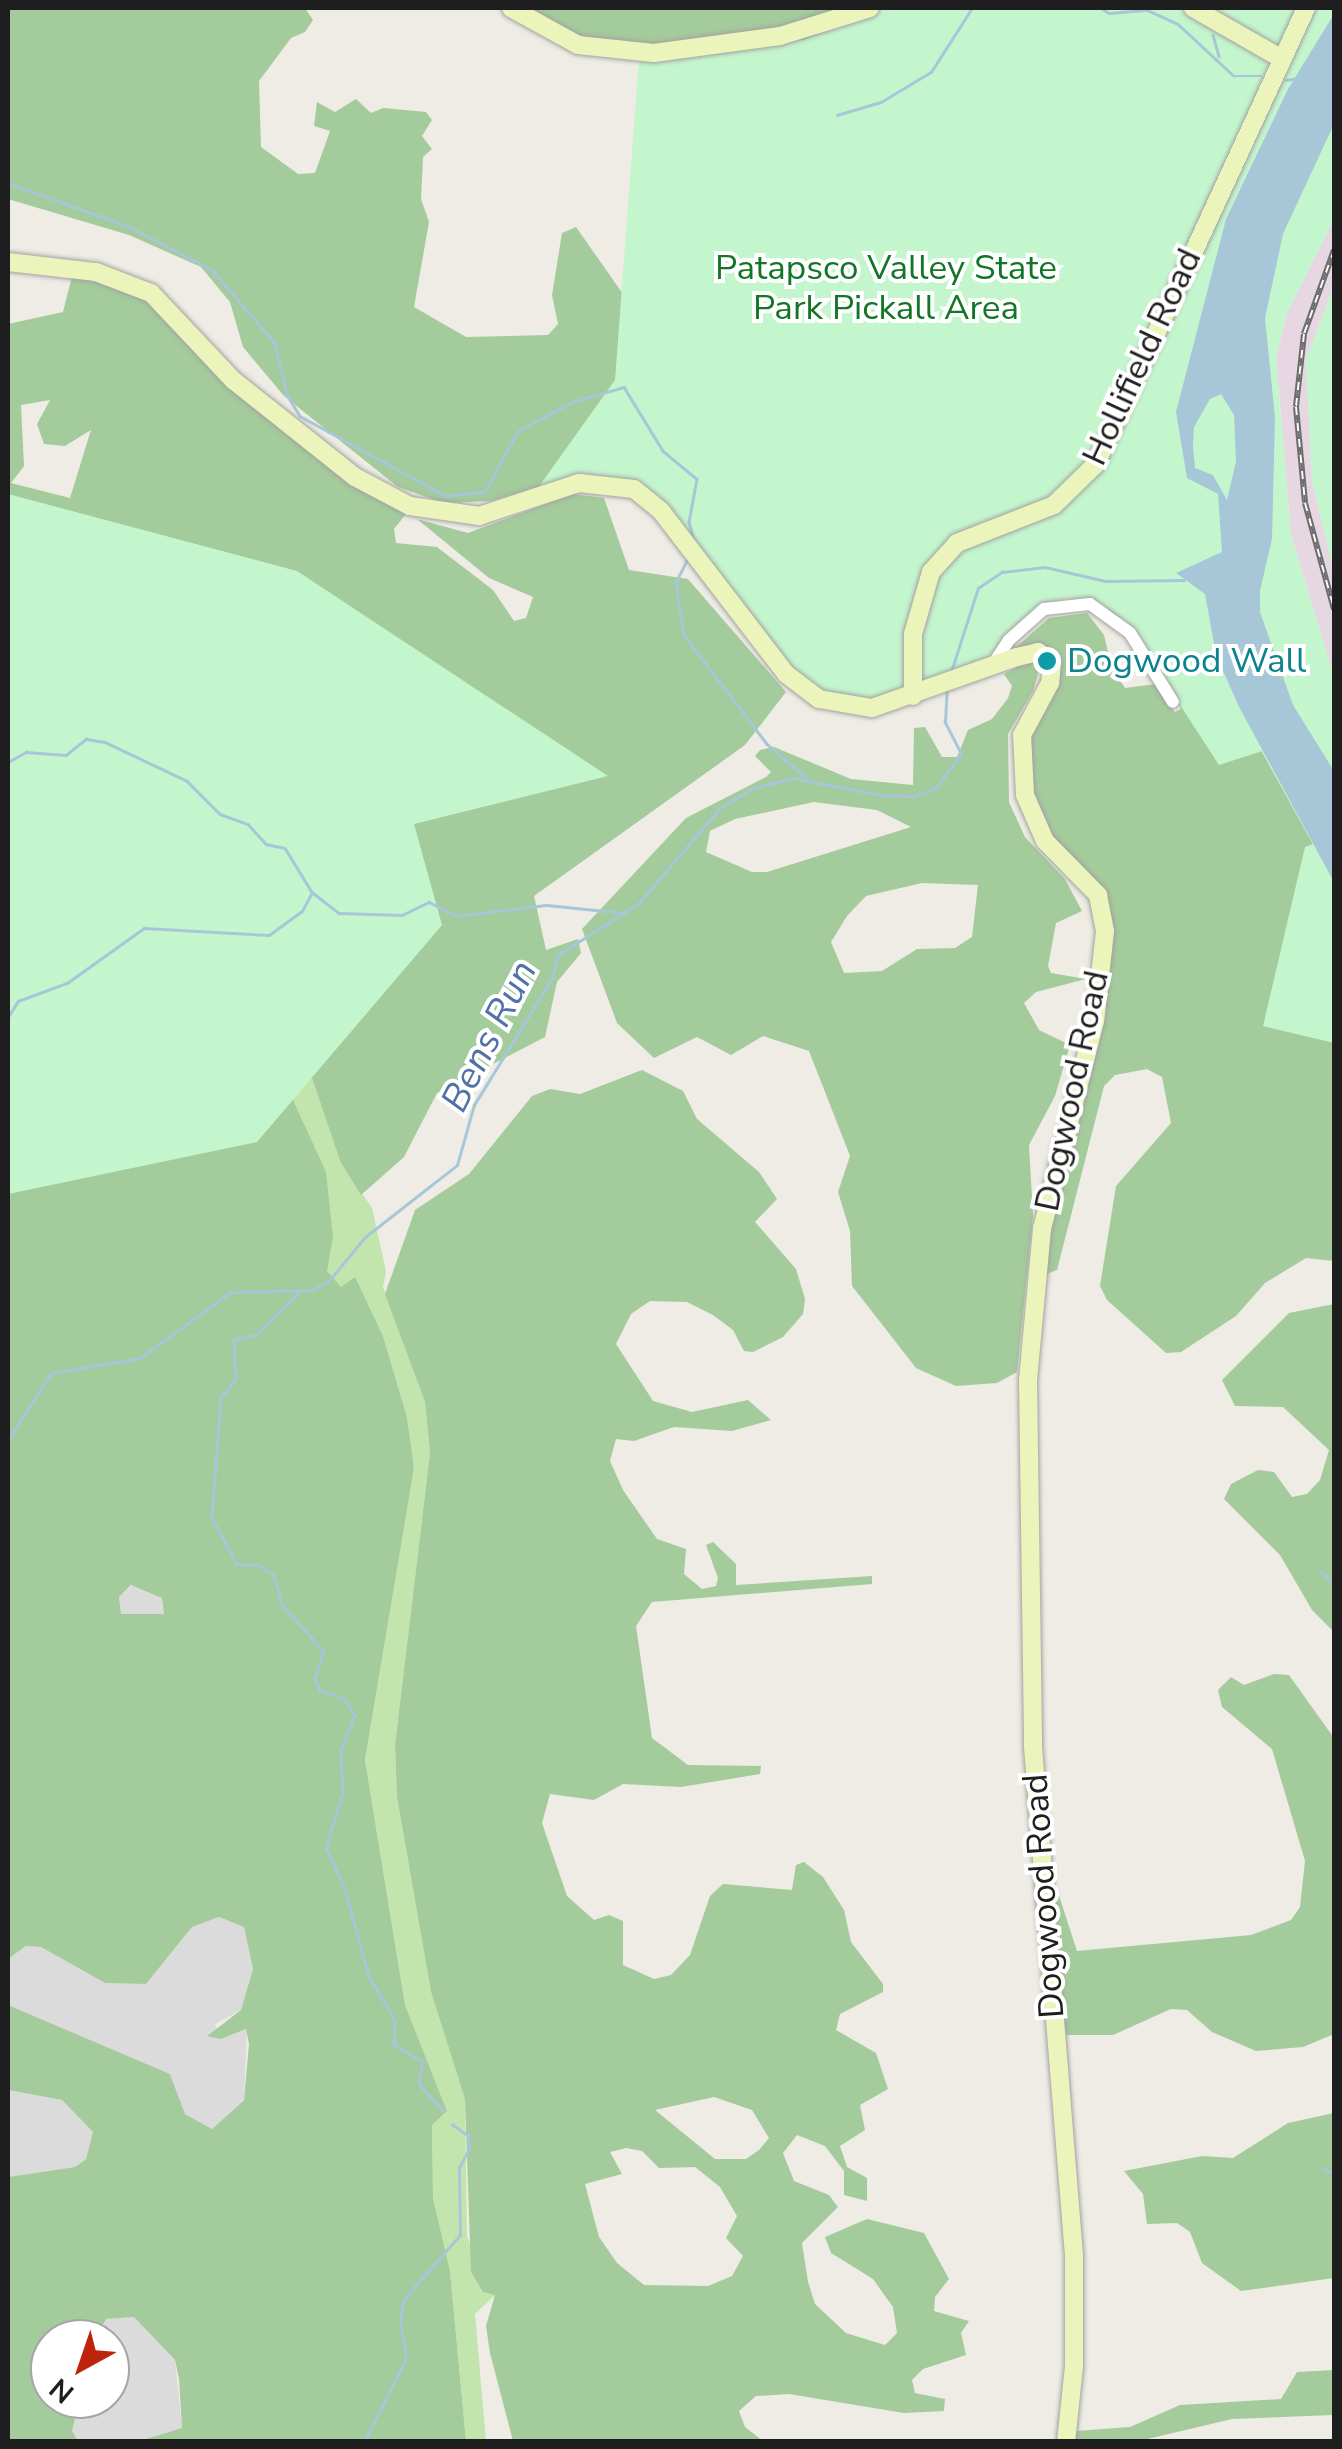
<!DOCTYPE html>
<html>
<head>
<meta charset="utf-8">
<style>
	body { margin:0 }
	#map { position:relative; width:1342px; height:2449px; overflow:hidden; background:#eeece4; font-family:"Nunito Sans",sans-serif }
	div>[style] { position:absolute }
	.residential>* { inset:0; background:#dcdbdb }
	.industrial>* { inset:0; background:#e7d7e2 }
	.grass>* { inset:0; background:#c2e5ad }
	.forest>* { inset:0; background:#a4cb9c }
	.park>* { inset:0; background:#c4f6ce }
	.water>* { inset:0; background:#a7c7d9 }
	.stream>* { height:2.5px; margin:-1.25px; padding:0 1.25px; transform-origin:1.25px; border-radius:1.25px; background:#a7c7d9 }
	.roads { filter:drop-shadow(0 0 2px #a2a2a2) drop-shadow(0 0 2px #a2a2a2) }
	.street>* { height:12px; margin:-6px; padding:0 6px; transform-origin:6px; border-radius:6px; background:#fff }
	.secondary>* { height:18px; margin:-9px; padding:0 9px; transform-origin:9px; border-radius:9px; background:#ebf5bb }
	.rail>* { height:6px; margin-top:-3px; transform-origin:0; background:repeating-linear-gradient(90deg,#fff 0 8px,#6c6c6c 0 16px); box-sizing:border-box; border-block:2px solid #6c6c6c }
	.dots>* { width:28px; height:28px; translate:-50% -50%; box-sizing:border-box; border:5px solid #fff; border-radius:50% }
	span { translate:-50% -50%; white-space:nowrap; text-align:center; line-height:1.15; -webkit-text-stroke:8px #fff; paint-order:stroke }
	.park-label { font-size:35px; color:#137527 }
	.street-label { font-size:35px; color:#1e1e1e }
	.culture-label { font-size:35px; color:#0d838f }
	.left { translate:0 -50%; text-align:left }
	.water-label { font-size:38px; color:#5171a7; font-style:italic }
	.frame { position:absolute; inset:0; border:10px solid #1e1e1e; pointer-events:none }
	.north { position:absolute; left:30px; top:2319px; width:100px; height:100px; box-sizing:border-box; background:#fff; border:2px solid #a5a5a5; border-radius:50%; rotate:220deg; font-size:28px; font-weight:700; line-height:40px; text-align:center; color:#1e1e1e }
	.north::after { content:''; display:block; margin:auto; width:35px; height:45px; background:#be240d; clip-path:polygon(50% 0,100% 100%,50% 72%,0 100%) }
</style>
</head>
<body>
<div id="map">
	<div class="residential">
		<i style="clip-path:polygon(135px 1583px,162px 1598px,164px 1614px,121px 1615px,119px 1597px)"></i>
		<i style="clip-path:polygon(219px 1917px,244px 1927px,253px 1969px,241px 2010px,215px 2024px,221px 2039px,247px 2029px,244px 2099px,212px 2129px,185px 2114px,170px 2074px,8px 2005px,8px 1959px,26px 1946px,41px 1947px,105px 1983px,146px 1984px,192px 1927px)"></i>
		<i style="clip-path:polygon(8px 2090px,62px 2100px,93px 2132px,86px 2159px,75px 2167px,8px 2177px)"></i>
		<i style="clip-path:polygon(134px 2317px,175px 2360px,182px 2428px,140px 2442px,78px 2441px,72px 2431px,80px 2399px,110px 2399px,110px 2339px,94px 2339px,96px 2329px,106px 2319px)"></i>
	</div>
	<div class="industrial">
		<i style="clip-path:polygon(1334px 219px,1334px 286px,1306px 360px,1312px 480px,1334px 573px,1334px 676px,1291px 535px,1276px 357px,1287px 313px)"></i>
	</div>
	<div class="grass">
		<i style="clip-path:polygon(8px 857px,309px 1069px,340px 1161px,372px 1208px,386px 1271px,383px 1287px,425px 1402px,430px 1453px,395px 1745px,397px 1797px,431px 1992px,465px 2099px,467px 2237px,495px 2295px,475px 2314px,486px 2441px,466px 2441px,450px 2271px,433px 2198px,432px 2125px,447px 2111px,405px 2005px,365px 1760px,414px 1468px,407px 1417px,383px 1336px,355px 1278px,341px 1287px,326px 1271px,333px 1237px)"></i>
	</div>
	<div class="forest">
		<i style="clip-path:polygon(8px 8px,305px 8px,313px 20px,305px 32px,291px 38px,259px 81px,261px 147px,298px 174px,315px 173px,330px 131px,314px 126px,317px 102px,335px 112px,356px 99px,371px 113px,383px 108px,426px 112px,432px 120px,422px 136px,432px 149px,423px 157px,421px 199px,429px 222px,414px 307px,466px 337px,548px 335px,558px 324px,552px 295px,562px 233px,576px 227px,651px 334px,758px 50px,870px 19px,686px 526px,599px 468px,491px 501px,444px 503px,398px 487px,284px 396px,243px 347px,230px 302px,201px 267px,129px 235px,8px 199px)"></i>
		<i style="clip-path:polygon(524px 8px,851px 8px,813px 24px,655px 47px,612px 46px,552px 27px)"></i>
		<i style="clip-path:polygon(evenodd,73px 272px,135px 289px,267px 415px,406px 514px,394px 529px,396px 543px,437px 547px,493px 590px,514px 621px,526px 618px,533px 597px,489px 578px,417px 519px,468px 533px,573px 494px,604px 498px,629px 570px,688px 579px,786px 692px,745px 745px,534px 896px,546px 950px,578px 939px,581px 953px,557px 982px,545px 1037px,437px 1093px,404px 1157px,361px 1195px,340px 1161px,309px 1069px,8px 857px,8px 324px,63px 312px,73px 272px,50px 400px,37px 424px,44px 444px,65px 446px,91px 430px,70px 498px,11px 483px,24px 466px,21px 405px,50px 400px)"></i>
		<i style="clip-path:polygon(1090px 584px,1261px 750px,1334px 882px,1334px 1261px,1306px 1258px,1265px 1283px,1236px 1316px,1181px 1352px,1166px 1353px,1107px 1300px,1100px 1286px,1116px 1186px,1171px 1123px,1162px 1077px,1147px 1069px,1115px 1075px,1104px 1086px,1057px 1270px,1042px 1276px,1109px 931px,1036px 815px,1024px 752px,1057px 660px,1006px 656px,1049px 618px,1087px 613px,1104px 635px,1112px 668px,1125px 688px,1156px 684px,1175px 712px,1181px 709px,1131px 629px,1090px 599px,1071px 597px,975px 619px)"></i>
		<i style="clip-path:polygon(evenodd,1033px 659px,1039px 671px,1033px 691px,1008px 734px,1009px 802px,1025px 837px,1065px 879px,1082px 911px,1056px 923px,1048px 966px,1051px 973px,1086px 979px,1036px 992px,1024px 1003px,1039px 1030px,1070px 1045px,1055px 1096px,1029px 1145px,1033px 1216px,1017px 1372px,997px 1383px,956px 1386px,916px 1368px,852px 1286px,850px 1231px,838px 1192px,850px 1156px,809px 1051px,763px 1036px,731px 1055px,697px 1037px,654px 1058px,617px 1023px,582px 929px,686px 818px,766px 777px,771px 772px,755px 756px,760px 750px,774px 747px,851px 779px,913px 785px,914px 728px,925px 727px,942px 757px,957px 757px,968px 730px,992px 719px,1008px 698px,1012px 686px,1004px 674px,1033px 659px,814px 802px,877px 810px,911px 827px,767px 872px,752px 872px,706px 852px,710px 831px,735px 819px,814px 802px,1033px 659px,922px 883px,978px 885px,972px 937px,955px 948px,917px 949px,882px 971px,844px 973px,831px 942px,847px 916px,866px 896px,922px 883px)"></i>
		<i style="clip-path:polygon(evenodd,8px 874px,281px 1074px,326px 1172px,333px 1237px,327px 1271px,341px 1287px,355px 1277px,383px 1336px,407px 1417px,414px 1468px,365px 1760px,405px 2005px,447px 2111px,432px 2125px,433px 2198px,450px 2271px,466px 2441px,140px 2441px,182px 2428px,179px 2379px,175px 2360px,134px 2317px,106px 2319px,94px 2339px,50px 2339px,50px 2399px,80px 2399px,72px 2431px,78px 2441px,8px 2441px,8px 2177px,75px 2167px,86px 2159px,93px 2132px,62px 2100px,8px 2090px,8px 2005px,170px 2074px,185px 2114px,212px 2129px,244px 2100px,249px 2044px,246px 2029px,221px 2039px,207px 2036px,241px 2010px,253px 1969px,244px 1927px,219px 1917px,192px 1927px,146px 1984px,105px 1983px,41px 1947px,26px 1946px,8px 1959px,8px 874px,131px 1585px,162px 1598px,164px 1614px,121px 1614px,119px 1597px,131px 1585px)"></i>
		<i style="clip-path:polygon(evenodd,642px 1070px,683px 1091px,697px 1119px,759px 1172px,777px 1199px,755px 1222px,796px 1269px,805px 1299px,803px 1314px,783px 1337px,753px 1352px,744px 1351px,733px 1330px,713px 1315px,687px 1302px,650px 1301px,631px 1314px,616px 1344px,653px 1401px,692px 1412px,748px 1400px,771px 1420px,732px 1431px,674px 1427px,634px 1441px,616px 1439px,610px 1461px,623px 1490px,657px 1539px,686px 1549px,684px 1574px,702px 1589px,716px 1586px,718px 1578px,706px 1545px,713px 1542px,736px 1564px,736px 1585px,872px 1576px,872px 1584px,652px 1602px,636px 1626px,652px 1738px,688px 1765px,761px 1766px,760px 1774px,681px 1787px,623px 1784px,594px 1800px,550px 1794px,542px 1823px,567px 1896px,594px 1920px,609px 1915px,623px 1921px,623px 1965px,654px 1979px,671px 1975px,690px 1955px,710px 1896px,723px 1884px,792px 1890px,796px 1865px,804px 1862px,823px 1877px,844px 1910px,851px 1942px,883px 1984px,883px 1992px,840px 2014px,836px 2030px,876px 2053px,888px 2089px,860px 2105px,865px 2130px,840px 2146px,847px 2167px,867px 2178px,867px 2201px,844px 2195px,844px 2171px,825px 2146px,797px 2135px,783px 2153px,794px 2181px,829px 2195px,838px 2207px,802px 2243px,808px 2282px,815px 2304px,846px 2333px,885px 2345px,897px 2333px,893px 2307px,873px 2279px,831px 2253px,825px 2237px,867px 2219px,924px 2233px,949px 2279px,935px 2297px,934px 2311px,969px 2321px,961px 2333px,966px 2355px,923px 2369px,912px 2380px,915px 2393px,945px 2399px,944px 2411px,904px 2413px,789px 2394px,756px 2396px,739px 2411px,745px 2427px,763px 2441px,513px 2441px,490px 2353px,486px 2326px,495px 2295px,483px 2292px,471px 2272px,465px 2099px,431px 1992px,397px 1797px,395px 1745px,430px 1453px,425px 1402px,385px 1294px,415px 1210px,469px 1174px,532px 1096px,550px 1089px,580px 1094px,642px 1070px,714px 2097px,752px 2110px,769px 2138px,759px 2150px,746px 2159px,715px 2159px,655px 2110px,714px 2097px,642px 1070px,626px 2148px,642px 2151px,659px 2168px,695px 2167px,720px 2187px,737px 2216px,726px 2238px,743px 2256px,732px 2276px,708px 2286px,644px 2285px,617px 2263px,599px 2237px,585px 2184px,622px 2174px,610px 2152px,626px 2148px)"></i>
		<i style="clip-path:polygon(1334px 1304px,1334px 1632px,1312px 1610px,1280px 1555px,1224px 1499px,1231px 1484px,1258px 1470px,1274px 1472px,1292px 1497px,1307px 1494px,1320px 1480px,1329px 1450px,1283px 1407px,1235px 1406px,1222px 1380px,1289px 1313px)"></i>
		<i style="clip-path:polygon(1274px 1674px,1289px 1675px,1334px 1738px,1334px 2034px,1303px 2047px,1256px 2051px,1212px 2032px,1187px 2010px,1171px 2009px,1113px 2035px,1066px 2035px,1050px 1868px,1077px 1951px,1251px 1935px,1291px 1920px,1300px 1907px,1305px 1861px,1272px 1749px,1222px 1707px,1218px 1690px,1231px 1677px,1244px 1685px)"></i>
		<i style="clip-path:polygon(1334px 2113px,1334px 2278px,1241px 2291px,1202px 2263px,1190px 2232px,1177px 2223px,1147px 2224px,1143px 2194px,1124px 2171px,1202px 2156px,1233px 2158px,1288px 2123px)"></i>
		<i style="clip-path:polygon(1334px 2370px,1332px 2415px,1232px 2419px,1139px 2441px,1075px 2442px,1076px 2431px,1130px 2427px,1180px 2405px,1281px 2399px,1297px 2372px)"></i>
	</div>
	<div class="park">
		<i style="clip-path:polygon(884px 8px,1334px 8px,1334px 219px,1287px 313px,1276px 357px,1291px 535px,1334px 676px,1334px 1043px,1263px 1026px,1305px 847px,1313px 844px,1262px 751px,1219px 765px,1131px 629px,1111px 610px,1071px 597px,1044px 605px,975px 668px,857px 705px,806px 685px,637px 484px,535px 492px,615px 380px,639px 58px,804px 40px)"></i>
		<i style="clip-path:polygon(1334px 286px,1334px 573px,1312px 480px,1306px 360px)"></i>
		<i style="clip-path:polygon(8px 494px,297px 571px,608px 776px,414px 824px,442px 925px,257px 1142px,8px 1194px)"></i>
	</div>
	<div class="water">
		<i style="clip-path:polygon(evenodd,1334px 14px,1334px 124px,1283px 234px,1265px 318px,1275px 417px,1272px 539px,1260px 591px,1260px 612px,1293px 705px,1334px 771px,1334px 882px,1239px 707px,1216px 655px,1205px 594px,1176px 573px,1222px 552px,1218px 494px,1187px 478px,1176px 412px,1226px 219px,1288px 89px,1334px 14px,1221px 394px,1234px 415px,1236px 461px,1227px 500px,1213px 475px,1195px 468px,1193px 447px,1194px 427px,1210px 399px,1221px 394px)"></i>
	</div>
	<div class="stream">
		<i style="left:1101px;top:8px;width:9px;rotate:32deg"></i>
		<i style="left:1109px;top:13px;width:38px;rotate:-5deg"></i>
		<i style="left:1147px;top:10px;width:34px;rotate:24deg"></i>
		<i style="left:1178px;top:24px;width:76px;rotate:42.9deg"></i>
		<i style="left:1234px;top:76px;width:27px"></i>
		<i style="left:1213px;top:35px;width:22px;rotate:74deg"></i>
		<i style="left:1286px;top:80px;width:13px;rotate:-9deg"></i>
		<i style="left:837px;top:115px;width:46px;rotate:-16.5deg"></i>
		<i style="left:881px;top:102px;width:58px;rotate:-31deg"></i>
		<i style="left:931px;top:72px;width:76px;rotate:-57.4deg"></i>
		<i style="left:8px;top:183px;width:127px;rotate:19.7deg"></i>
		<i style="left:128px;top:226px;width:95px;rotate:27.6deg"></i>
		<i style="left:212px;top:270px;width:96px;rotate:49.2deg"></i>
		<i style="left:275px;top:343px;width:53px;rotate:77deg"></i>
		<i style="left:287px;top:395px;width:25px;rotate:58deg"></i>
		<i style="left:300px;top:416px;width:166px;rotate:28.7deg"></i>
		<i style="left:446px;top:496px;width:39px;rotate:-7deg"></i>
		<i style="left:485px;top:491px;width:68px;rotate:-61.2deg"></i>
		<i style="left:518px;top:431px;width:61px;rotate:-28.2deg"></i>
		<i style="left:572px;top:402px;width:54px;rotate:-16.1deg"></i>
		<i style="left:624px;top:387px;width:75px;rotate:58.6deg"></i>
		<i style="left:663px;top:451px;width:44px;rotate:39.5deg"></i>
		<i style="left:697px;top:479px;width:44px;rotate:100.5deg"></i>
		<i style="left:689px;top:522px;width:25px;rotate:74deg"></i>
		<i style="left:689px;top:557px;width:29px;rotate:117deg"></i>
		<i style="left:676px;top:583px;width:53px;rotate:81.3deg"></i>
		<i style="left:684px;top:635px;width:137px;rotate:52.7deg"></i>
		<i style="left:767px;top:744px;width:51px;rotate:40.2deg"></i>
		<i style="left:951px;top:672px;width:88px;rotate:-72.2deg"></i>
		<i style="left:978px;top:588px;width:29px;rotate:-34deg"></i>
		<i style="left:1002px;top:572px;width:43px;rotate:-6.6deg"></i>
		<i style="left:1045px;top:567px;width:63px;rotate:12.9deg"></i>
		<i style="left:1106px;top:581px;width:78px;rotate:-0.7deg"></i>
		<i style="left:8px;top:762px;width:21px;rotate:-29deg"></i>
		<i style="left:26px;top:752px;width:40px;rotate:4.3deg"></i>
		<i style="left:66px;top:755px;width:26px;rotate:-39deg"></i>
		<i style="left:86px;top:739px;width:19px;rotate:9deg"></i>
		<i style="left:105px;top:742px;width:91px;rotate:25.4deg"></i>
		<i style="left:187px;top:781px;width:47px;rotate:45deg"></i>
		<i style="left:220px;top:814px;width:30px;rotate:20deg"></i>
		<i style="left:248px;top:824px;width:27px;rotate:48deg"></i>
		<i style="left:266px;top:844px;width:19px;rotate:12deg"></i>
		<i style="left:285px;top:848px;width:52px;rotate:58.5deg"></i>
		<i style="left:312px;top:892px;width:34px;rotate:38deg"></i>
		<i style="left:339px;top:913px;width:63px;rotate:1.8deg"></i>
		<i style="left:402px;top:915px;width:30px;rotate:-26deg"></i>
		<i style="left:429px;top:902px;width:31px;rotate:27deg"></i>
		<i style="left:457px;top:916px;width:91px;rotate:-7deg"></i>
		<i style="left:547px;top:905px;width:77px;rotate:5.9deg"></i>
		<i style="left:8px;top:1017px;width:19px;rotate:-58deg"></i>
		<i style="left:18px;top:1001px;width:52px;rotate:-20.2deg"></i>
		<i style="left:67px;top:983px;width:95px;rotate:-35.5deg"></i>
		<i style="left:144px;top:928px;width:125px;rotate:3.2deg"></i>
		<i style="left:269px;top:935px;width:41px;rotate:-36deg"></i>
		<i style="left:302px;top:911px;width:21px;rotate:-62deg"></i>
		<i style="left:301px;top:1291px;width:63px;rotate:135.6deg"></i>
		<i style="left:256px;top:1335px;width:23px;rotate:167deg"></i>
		<i style="left:234px;top:1340px;width:40px;rotate:87.1deg"></i>
		<i style="left:236px;top:1380px;width:23px;rotate:130deg"></i>
		<i style="left:221px;top:1398px;width:120px;rotate:94.3deg"></i>
		<i style="left:212px;top:1518px;width:52px;rotate:61.5deg"></i>
		<i style="left:237px;top:1564px;width:22px;rotate:3deg"></i>
		<i style="left:259px;top:1565px;width:18px;rotate:34deg"></i>
		<i style="left:274px;top:1575px;width:32px;rotate:74deg"></i>
		<i style="left:283px;top:1606px;width:61px;rotate:47.7deg"></i>
		<i style="left:324px;top:1651px;width:29px;rotate:108deg"></i>
		<i style="left:315px;top:1679px;width:13px;rotate:67deg"></i>
		<i style="left:320px;top:1691px;width:24px;rotate:15deg"></i>
		<i style="left:343px;top:1697px;width:22px;rotate:56deg"></i>
		<i style="left:355px;top:1715px;width:40px;rotate:111deg"></i>
		<i style="left:341px;top:1752px;width:41px;rotate:87.2deg"></i>
		<i style="left:343px;top:1793px;width:58px;rotate:107.2deg"></i>
		<i style="left:326px;top:1848px;width:42px;rotate:64.7deg"></i>
		<i style="left:344px;top:1886px;width:93px;rotate:74.5deg"></i>
		<i style="left:369px;top:1976px;width:51px;rotate:59.4deg"></i>
		<i style="left:395px;top:2020px;width:25px;rotate:92deg"></i>
		<i style="left:394px;top:2045px;width:34px;rotate:30deg"></i>
		<i style="left:423px;top:2062px;width:22px;rotate:100deg"></i>
		<i style="left:419px;top:2084px;width:35px;rotate:47deg"></i>
		<i style="left:8px;top:1440px;width:80px;rotate:-57.3deg"></i>
		<i style="left:51px;top:1373px;width:90px;rotate:-9.6deg"></i>
		<i style="left:140px;top:1358px;width:112px;rotate:-36deg"></i>
		<i style="left:231px;top:1292px;width:81px;rotate:-1.4deg"></i>
		<i style="left:312px;top:1290px;width:18px;rotate:-27deg"></i>
		<i style="left:328px;top:1282px;width:58px;rotate:-50.6deg"></i>
		<i style="left:365px;top:1237px;width:117px;rotate:-38deg"></i>
		<i style="left:457px;top:1165px;width:62px;rotate:-74.2deg"></i>
		<i style="left:474px;top:1105px;width:149px;rotate:-58.4deg"></i>
		<i style="left:552px;top:978px;width:24px;rotate:-75deg"></i>
		<i style="left:558px;top:955px;width:96px;rotate:-32.7deg"></i>
		<i style="left:639px;top:903px;width:123px;rotate:-49.6deg"></i>
		<i style="left:719px;top:809px;width:40px;rotate:-32deg"></i>
		<i style="left:753px;top:788px;width:41px;rotate:-14deg"></i>
		<i style="left:793px;top:778px;width:90px;rotate:10.9deg"></i>
		<i style="left:881px;top:795px;width:33px;rotate:2deg"></i>
		<i style="left:914px;top:796px;width:23px;rotate:-20deg"></i>
		<i style="left:936px;top:788px;width:42px;rotate:-53.7deg"></i>
		<i style="left:961px;top:754px;width:36px;rotate:-117deg"></i>
		<i style="left:945px;top:722px;width:33px;rotate:-87deg"></i>
		<i style="left:1321px;top:1571px;width:18px;rotate:43deg"></i>
		<i style="left:1324px;top:2169px;width:11px;rotate:22deg"></i>
		<i style="left:364px;top:2442px;width:93px;rotate:-63.2deg"></i>
		<i style="left:406px;top:2359px;width:38px;rotate:-99deg"></i>
		<i style="left:400px;top:2321px;width:22px;rotate:-80deg"></i>
		<i style="left:404px;top:2299px;width:85px;rotate:-48.8deg"></i>
		<i style="left:460px;top:2235px;width:67px;rotate:-90.9deg"></i>
		<i style="left:459px;top:2168px;width:22px;rotate:-63deg"></i>
		<i style="left:469px;top:2148px;width:12px;rotate:-95deg"></i>
		<i style="left:468px;top:2136px;width:19px;rotate:-145deg"></i>
	</div>
	<div class="roads">
		<div class="street">
			<i style="left:992px;top:666px;width:31px;rotate:-57deg"></i>
			<i style="left:1009px;top:640px;width:47px;rotate:-41.5deg"></i>
			<i style="left:1044px;top:609px;width:46px;rotate:-6.2deg"></i>
			<i style="left:1090px;top:604px;width:49px;rotate:35.9deg"></i>
			<i style="left:1130px;top:633px;width:81px;rotate:58.1deg"></i>
		</div>
		<div class="secondary">
			<i style="left:511px;top:8px;width:77px;rotate:28.9deg"></i>
			<i style="left:578px;top:45px;width:76px;rotate:6deg"></i>
			<i style="left:654px;top:53px;width:127px;rotate:-7.7deg"></i>
			<i style="left:780px;top:36px;width:94px;rotate:-17.3deg"></i>
			<i style="left:1193px;top:8px;width:103px;rotate:29.8deg"></i>
			<i style="left:8px;top:262px;width:89px;rotate:6.5deg"></i>
			<i style="left:96px;top:272px;width:59px;rotate:20.9deg"></i>
			<i style="left:151px;top:293px;width:120px;rotate:46.7deg"></i>
			<i style="left:233px;top:380px;width:156px;rotate:38.5deg"></i>
			<i style="left:355px;top:477px;width:62px;rotate:27.8deg"></i>
			<i style="left:410px;top:506px;width:70px;rotate:8.2deg"></i>
			<i style="left:479px;top:516px;width:105px;rotate:-18.3deg"></i>
			<i style="left:579px;top:483px;width:55px;rotate:6.2deg"></i>
			<i style="left:634px;top:489px;width:35px;rotate:39deg"></i>
			<i style="left:661px;top:511px;width:205px;rotate:52.5deg"></i>
			<i style="left:786px;top:674px;width:41px;rotate:37.1deg"></i>
			<i style="left:819px;top:699px;width:54px;rotate:9.6deg"></i>
			<i style="left:872px;top:708px;width:154px;rotate:-19.4deg"></i>
			<i style="left:1017px;top:657px;width:22px;rotate:-13deg"></i>
			<i style="left:1038px;top:652px;width:17px;rotate:36deg"></i>
			<i style="left:1052px;top:662px;width:21px;rotate:95deg"></i>
			<i style="left:1050px;top:683px;width:59px;rotate:118.3deg"></i>
			<i style="left:1022px;top:735px;width:60px;rotate:87.1deg"></i>
			<i style="left:1025px;top:795px;width:50px;rotate:66.5deg"></i>
			<i style="left:1045px;top:841px;width:76px;rotate:45.5deg"></i>
			<i style="left:1098px;top:895px;width:37px;rotate:79deg"></i>
			<i style="left:1105px;top:931px;width:91px;rotate:96.3deg"></i>
			<i style="left:1095px;top:1021px;width:215px;rotate:104.3deg"></i>
			<i style="left:1042px;top:1229px;width:152px;rotate:95.3deg"></i>
			<i style="left:1028px;top:1380px;width:367px;rotate:89.2deg"></i>
			<i style="left:1033px;top:1747px;width:510px;rotate:85.39deg"></i>
			<i style="left:1074px;top:2255px;width:111px;rotate:90deg"></i>
			<i style="left:1074px;top:2366px;width:76px;rotate:96deg"></i>
			<i style="left:913px;top:696px;width:62px;rotate:-90deg"></i>
			<i style="left:913px;top:634px;width:65px;rotate:-73.8deg"></i>
			<i style="left:931px;top:572px;width:39px;rotate:-48deg"></i>
			<i style="left:957px;top:543px;width:104px;rotate:-21.4deg"></i>
			<i style="left:1054px;top:505px;width:59px;rotate:-44.3deg"></i>
			<i style="left:1096px;top:464px;width:502px;rotate:-65.27deg"></i>
		</div>
	</div>
	<div class="rail">
		<i style="left:1334px;top:250px;width:89px;rotate:109.7deg"></i>
		<i style="left:1304px;top:334px;width:73px;rotate:96.3deg"></i>
		<i style="left:1296px;top:407px;width:96px;rotate:84.6deg"></i>
		<i style="left:1305px;top:503px;width:110px;rotate:74.7deg"></i>
	</div>
	<div class="dots">
		<i style="left:1047px;top:661px;background:#0f9aa8"></i>
	</div>
	<div class="park-label">
		<span style="left:886px;top:288px">Patapsco Valley State<br>Park Pickall Area</span>
	</div>
	<div class="street-label">
		<span style="left:1142px;top:357px;rotate:-65deg">Hollifield Road</span>
		<span style="left:1072px;top:1091px;rotate:-78deg">Dogwood Road</span>
		<span style="left:1044px;top:1896px;rotate:-94deg">Dogwood Road</span>
	</div>
	<div class="culture-label">
		<span class="left" style="left:1067px;top:661px">Dogwood Wall</span>
	</div>
	<div class="water-label">
		<span style="left:489px;top:1036px;rotate:-63deg">Bens Run</span>
	</div>
	<div class="frame"></div>
	<div class="north">N</div>
</div>
</body>
</html>
